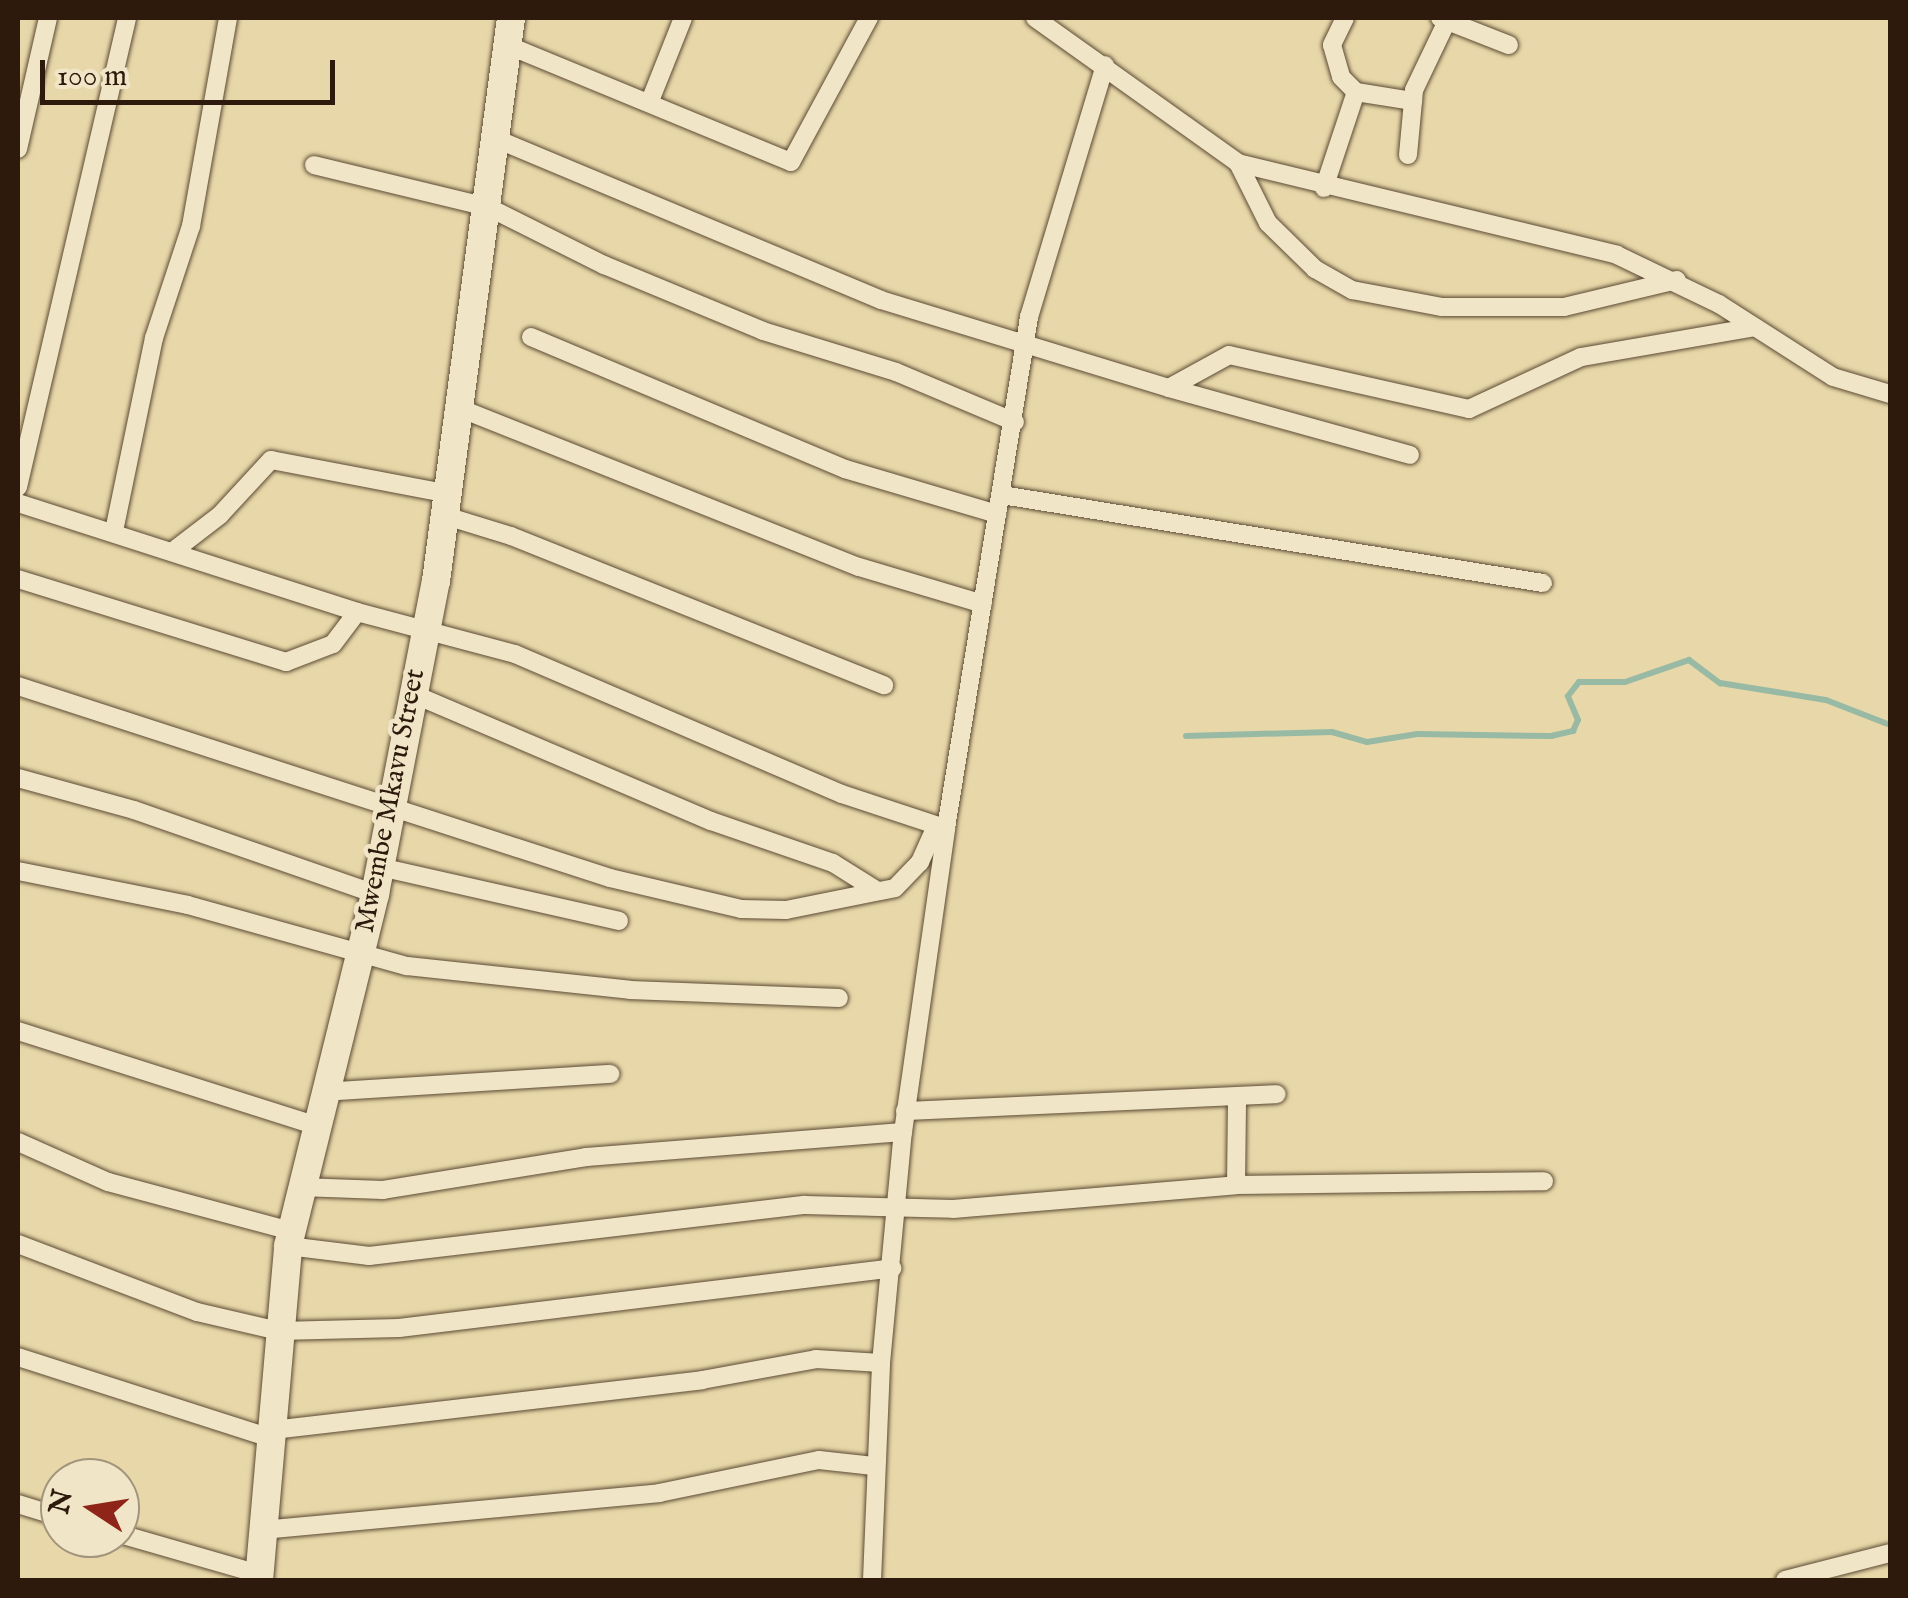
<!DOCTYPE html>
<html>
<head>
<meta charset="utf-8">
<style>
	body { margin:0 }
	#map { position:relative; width:1908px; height:1598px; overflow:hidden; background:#e8d8a9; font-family:"IM FELL English",serif }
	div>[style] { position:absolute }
	.stream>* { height:6px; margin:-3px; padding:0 3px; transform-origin:3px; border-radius:3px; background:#98baa5 }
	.roads { filter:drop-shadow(0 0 2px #5c4a34) drop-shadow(0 0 2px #5c4a34) }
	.street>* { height:18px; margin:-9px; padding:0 9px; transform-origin:9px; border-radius:9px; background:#f0e6c7 }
	.secondary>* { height:28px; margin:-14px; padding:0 14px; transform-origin:14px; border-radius:14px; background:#f0e6c7 }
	span { translate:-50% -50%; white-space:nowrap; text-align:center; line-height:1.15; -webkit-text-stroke:9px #f0e6c7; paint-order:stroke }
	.street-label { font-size:28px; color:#2d1a0d }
	.frame { position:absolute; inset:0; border:20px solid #2d1a0d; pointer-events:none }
	.north { position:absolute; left:40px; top:1458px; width:100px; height:100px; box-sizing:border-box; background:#f0e6c7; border:2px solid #a2947d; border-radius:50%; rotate:282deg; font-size:28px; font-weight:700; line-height:40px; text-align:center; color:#2d1a0d }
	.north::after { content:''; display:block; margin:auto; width:35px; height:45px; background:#8f2418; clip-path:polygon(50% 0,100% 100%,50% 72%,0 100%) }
	.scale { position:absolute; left:40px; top:60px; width:295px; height:45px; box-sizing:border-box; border:5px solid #2d1a0d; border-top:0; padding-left:12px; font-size:30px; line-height:35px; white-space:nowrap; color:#2d1a0d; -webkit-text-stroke:8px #f0e6c7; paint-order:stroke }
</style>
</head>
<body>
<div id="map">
	<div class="stream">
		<i style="left:1186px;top:736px;width:146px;rotate:-1.6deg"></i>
		<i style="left:1332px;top:732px;width:36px;rotate:16deg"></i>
		<i style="left:1367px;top:742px;width:51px;rotate:-9.1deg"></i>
		<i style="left:1417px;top:734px;width:134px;rotate:0.9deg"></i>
		<i style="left:1551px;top:736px;width:23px;rotate:-13deg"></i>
		<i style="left:1573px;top:731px;width:12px;rotate:-66deg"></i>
		<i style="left:1578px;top:720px;width:26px;rotate:-113deg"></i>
		<i style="left:1568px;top:696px;width:18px;rotate:-52deg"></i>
		<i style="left:1579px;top:682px;width:46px"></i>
		<i style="left:1625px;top:682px;width:68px;rotate:-19deg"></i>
		<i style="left:1689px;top:660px;width:39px;rotate:37deg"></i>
		<i style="left:1720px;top:683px;width:107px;rotate:9.1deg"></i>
		<i style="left:1826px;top:700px;width:69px;rotate:21.3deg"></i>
	</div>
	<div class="roads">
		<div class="street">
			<i style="left:1035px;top:18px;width:249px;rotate:35.5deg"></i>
			<i style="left:1238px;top:163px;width:67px;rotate:63.4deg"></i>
			<i style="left:1268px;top:223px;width:66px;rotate:44.4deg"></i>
			<i style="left:1315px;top:269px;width:43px;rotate:29.6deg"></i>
			<i style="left:1352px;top:290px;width:92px;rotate:10.7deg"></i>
			<i style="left:1442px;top:307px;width:122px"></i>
			<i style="left:1564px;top:307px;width:116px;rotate:-13.4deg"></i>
			<i style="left:1345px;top:18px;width:30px;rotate:116deg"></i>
			<i style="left:1332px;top:45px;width:33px;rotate:74deg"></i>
			<i style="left:1341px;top:77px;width:21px;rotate:45deg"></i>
			<i style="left:1356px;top:92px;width:58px;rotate:9deg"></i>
			<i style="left:1440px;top:18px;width:74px;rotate:21.4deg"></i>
			<i style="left:507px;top:45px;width:307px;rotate:22.4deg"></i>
			<i style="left:791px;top:162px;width:164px;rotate:-61.6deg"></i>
			<i style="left:650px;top:101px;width:89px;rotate:-68.3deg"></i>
			<i style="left:494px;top:138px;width:420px;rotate:22.7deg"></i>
			<i style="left:881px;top:300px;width:301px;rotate:17deg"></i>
			<i style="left:1169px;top:388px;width:68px;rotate:-28.8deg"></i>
			<i style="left:1229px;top:355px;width:246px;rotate:12.7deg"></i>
			<i style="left:1469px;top:409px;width:123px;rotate:-24.9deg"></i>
			<i style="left:1581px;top:357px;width:176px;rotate:-9.8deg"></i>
			<i style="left:18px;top:149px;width:134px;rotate:-77.1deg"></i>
			<i style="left:1408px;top:155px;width:65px;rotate:-84.7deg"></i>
			<i style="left:1414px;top:90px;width:76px;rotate:-64.4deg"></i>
			<i style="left:1238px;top:163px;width:390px;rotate:13.6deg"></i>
			<i style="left:1617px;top:255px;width:113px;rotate:25.7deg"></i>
			<i style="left:1719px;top:304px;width:135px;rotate:32.6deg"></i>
			<i style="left:1833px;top:377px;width:59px;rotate:16.6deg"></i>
			<i style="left:314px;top:165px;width:179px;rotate:13.6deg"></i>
			<i style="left:488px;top:207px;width:130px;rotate:26.6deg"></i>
			<i style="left:604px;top:265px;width:172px;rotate:22.5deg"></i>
			<i style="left:763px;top:331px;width:139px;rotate:17.1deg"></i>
			<i style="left:896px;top:372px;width:129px;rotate:22.8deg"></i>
			<i style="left:1324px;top:188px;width:101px;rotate:-71.6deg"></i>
			<i style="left:531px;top:337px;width:341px;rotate:22.8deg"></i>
			<i style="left:845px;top:469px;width:159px;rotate:16.5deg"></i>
			<i style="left:1169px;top:388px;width:250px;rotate:15.5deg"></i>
			<i style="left:459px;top:408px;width:430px;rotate:21.7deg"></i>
			<i style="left:859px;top:567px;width:129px;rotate:16.6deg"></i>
			<i style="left:18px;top:487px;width:481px;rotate:-76.9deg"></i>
			<i style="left:1002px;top:495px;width:548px;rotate:9.24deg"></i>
			<i style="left:18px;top:503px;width:356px;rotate:17.8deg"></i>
			<i style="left:357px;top:612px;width:163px;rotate:14.9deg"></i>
			<i style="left:515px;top:654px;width:356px;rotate:23.2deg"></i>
			<i style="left:842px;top:794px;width:108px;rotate:18.3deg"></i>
			<i style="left:446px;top:516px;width:68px;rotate:17.1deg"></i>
			<i style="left:511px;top:536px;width:402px;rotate:21.8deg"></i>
			<i style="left:114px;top:531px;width:197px;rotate:-78.3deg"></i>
			<i style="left:154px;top:338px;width:118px;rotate:-71.7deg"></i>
			<i style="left:191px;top:226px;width:211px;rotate:-79.9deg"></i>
			<i style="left:172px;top:552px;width:61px;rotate:-37.6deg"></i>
			<i style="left:220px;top:515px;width:75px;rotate:-47.2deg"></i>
			<i style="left:271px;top:460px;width:181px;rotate:10.8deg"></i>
			<i style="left:18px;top:579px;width:281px;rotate:17.2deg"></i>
			<i style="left:286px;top:662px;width:50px;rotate:-21deg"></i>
			<i style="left:333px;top:644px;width:40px;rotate:-53deg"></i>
			<i style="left:18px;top:686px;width:622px;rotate:17.97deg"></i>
			<i style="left:610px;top:878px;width:135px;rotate:13.3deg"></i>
			<i style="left:741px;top:909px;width:45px;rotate:1.3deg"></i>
			<i style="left:786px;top:910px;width:111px;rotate:-11.4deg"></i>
			<i style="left:895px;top:888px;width:36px;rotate:-46deg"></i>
			<i style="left:920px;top:862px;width:39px;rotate:-66deg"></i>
			<i style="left:413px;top:694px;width:324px;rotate:23.1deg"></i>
			<i style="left:711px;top:821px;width:129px;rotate:19deg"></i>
			<i style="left:833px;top:863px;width:51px;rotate:32.1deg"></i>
			<i style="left:18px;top:778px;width:120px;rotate:15.4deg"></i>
			<i style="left:134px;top:810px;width:255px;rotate:19.2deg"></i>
			<i style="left:380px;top:867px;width:245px;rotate:12.7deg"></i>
			<i style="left:18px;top:871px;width:173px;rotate:11.3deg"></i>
			<i style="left:188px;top:905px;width:227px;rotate:15.6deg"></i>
			<i style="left:407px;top:966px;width:224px;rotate:6.1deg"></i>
			<i style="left:630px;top:990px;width:209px;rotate:2.2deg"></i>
			<i style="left:18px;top:1031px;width:312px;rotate:17.6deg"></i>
			<i style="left:323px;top:1092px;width:288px;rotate:-3.6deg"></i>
			<i style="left:905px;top:1111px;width:372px;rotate:-2.6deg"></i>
			<i style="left:18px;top:1142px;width:98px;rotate:24deg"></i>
			<i style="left:108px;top:1182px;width:189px;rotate:15deg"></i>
			<i style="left:1236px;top:1185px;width:86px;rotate:-89.3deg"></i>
			<i style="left:300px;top:1187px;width:83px;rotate:2.1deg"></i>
			<i style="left:383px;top:1190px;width:206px;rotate:-9.2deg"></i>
			<i style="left:586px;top:1157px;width:318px;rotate:-4.5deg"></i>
			<i style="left:18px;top:1244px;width:191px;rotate:20.8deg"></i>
			<i style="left:197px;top:1312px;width:84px;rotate:13deg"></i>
			<i style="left:279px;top:1331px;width:120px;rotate:-1.4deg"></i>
			<i style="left:399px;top:1328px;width:497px;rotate:-6.9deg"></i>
			<i style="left:288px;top:1246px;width:82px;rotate:7deg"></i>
			<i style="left:369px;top:1256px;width:439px;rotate:-6.7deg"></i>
			<i style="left:805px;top:1205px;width:148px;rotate:1.5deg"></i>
			<i style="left:953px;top:1209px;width:284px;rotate:-4.8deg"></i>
			<i style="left:1236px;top:1185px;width:308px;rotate:-0.7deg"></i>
			<i style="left:18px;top:1357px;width:268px;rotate:17.8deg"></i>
			<i style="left:273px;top:1430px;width:432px;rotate:-6.6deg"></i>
			<i style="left:702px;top:1380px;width:116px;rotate:-10.4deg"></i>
			<i style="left:816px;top:1359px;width:65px;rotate:3.5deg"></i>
			<i style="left:18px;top:1504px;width:44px;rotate:17.2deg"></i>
			<i style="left:263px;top:1530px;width:398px;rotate:-5.3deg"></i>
			<i style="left:659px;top:1493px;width:163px;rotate:-11.7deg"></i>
			<i style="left:819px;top:1460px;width:55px;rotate:6.2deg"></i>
			<i style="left:120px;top:1534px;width:145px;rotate:16.1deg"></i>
			<i style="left:872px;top:1580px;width:217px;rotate:-87.6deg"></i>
			<i style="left:881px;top:1363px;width:232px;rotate:-84.6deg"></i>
			<i style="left:903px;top:1132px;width:307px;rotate:-81.9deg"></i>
			<i style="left:946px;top:828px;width:518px;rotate:-80.77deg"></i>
			<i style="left:1029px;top:317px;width:263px;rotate:-73.2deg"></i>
			<i style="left:1785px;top:1580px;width:108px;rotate:-14.4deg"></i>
		</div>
		<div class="secondary">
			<i style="left:259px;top:1580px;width:335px;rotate:-85deg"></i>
			<i style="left:288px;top:1246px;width:363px;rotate:-76.1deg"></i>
			<i style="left:375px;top:894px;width:319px;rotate:-79deg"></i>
			<i style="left:436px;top:581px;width:568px;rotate:-82.41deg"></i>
		</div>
	</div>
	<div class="street-label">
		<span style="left:391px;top:801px;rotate:-79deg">Mwembe Mkavu Street</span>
	</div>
	<div class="frame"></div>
	<div class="north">N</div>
	<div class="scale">100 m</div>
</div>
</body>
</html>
